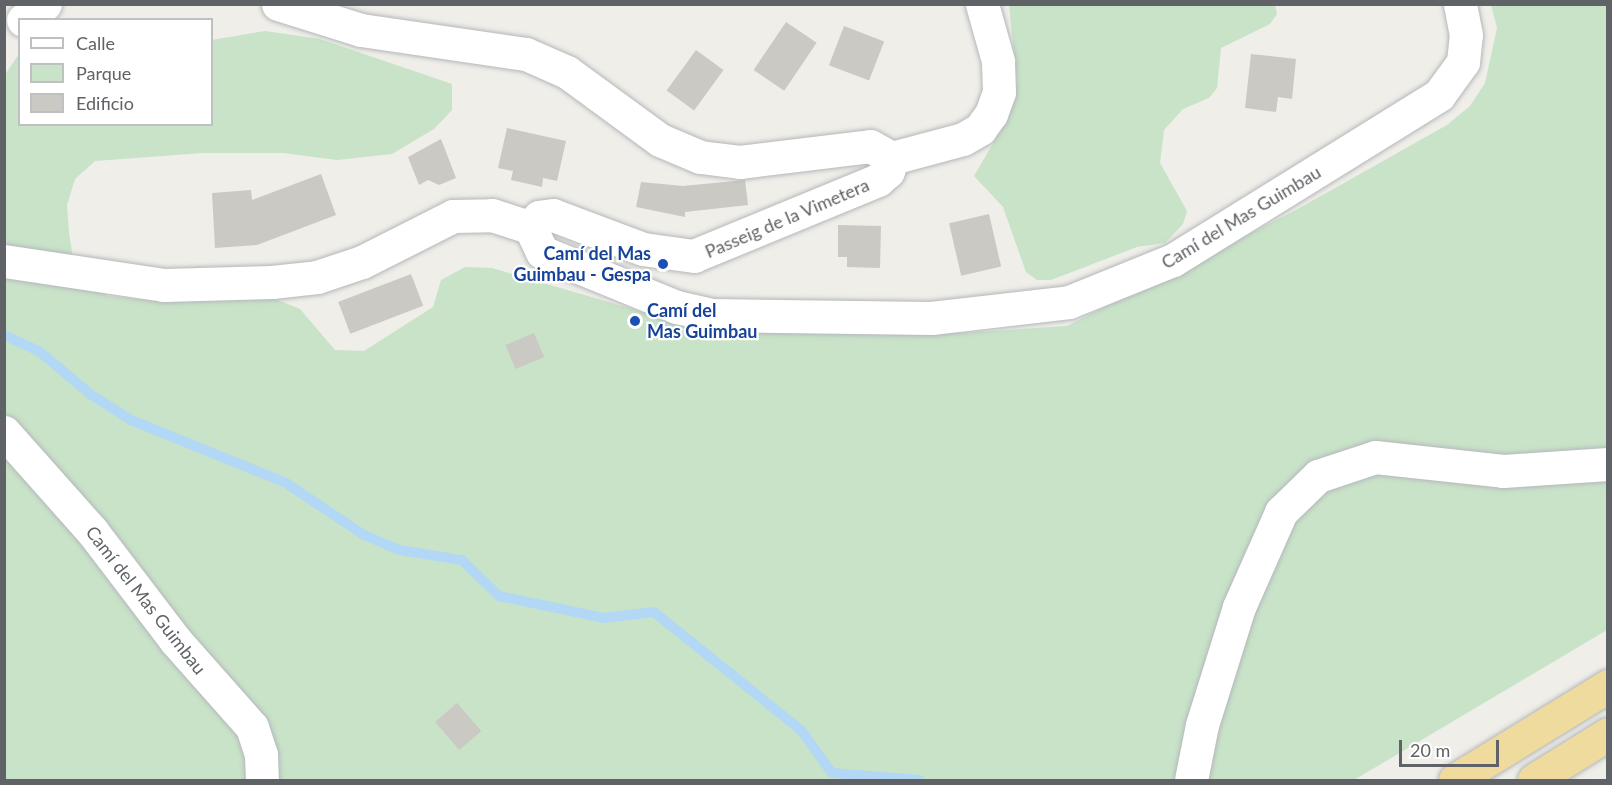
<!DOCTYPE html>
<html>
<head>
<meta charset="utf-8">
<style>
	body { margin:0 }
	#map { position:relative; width:1612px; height:785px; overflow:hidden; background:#efeee8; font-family:Lato,sans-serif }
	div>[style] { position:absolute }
	.green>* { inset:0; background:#c8e3c8 }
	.stream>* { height:10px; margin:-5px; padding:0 5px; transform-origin:5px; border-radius:5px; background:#b3d8f5 }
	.building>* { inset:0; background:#cbc9c4; transform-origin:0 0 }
	.roads { filter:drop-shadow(0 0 2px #b5b7bb) drop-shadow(0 0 2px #b5b7bb) }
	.minor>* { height:33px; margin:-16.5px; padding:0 16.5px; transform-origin:16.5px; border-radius:16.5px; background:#fff }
	.highway>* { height:33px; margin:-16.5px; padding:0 16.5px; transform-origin:16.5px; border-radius:16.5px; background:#f0db9e }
	.dots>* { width:16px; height:16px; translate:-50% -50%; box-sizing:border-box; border:3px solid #fff; border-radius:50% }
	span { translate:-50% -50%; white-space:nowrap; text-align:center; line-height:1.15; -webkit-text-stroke:4.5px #fff; paint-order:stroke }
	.street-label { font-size:18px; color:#5f6266 }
	.transit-label { font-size:18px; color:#164399; font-weight:700 }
	.right { translate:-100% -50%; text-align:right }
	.left { translate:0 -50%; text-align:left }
	.frame { position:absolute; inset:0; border:6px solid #5f6266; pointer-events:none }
	.legend { position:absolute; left:18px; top:18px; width:195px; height:108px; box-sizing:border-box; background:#fff; border:2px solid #bfc0c2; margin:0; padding:8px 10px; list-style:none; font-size:18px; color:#5f6266 }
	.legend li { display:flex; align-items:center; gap:12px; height:30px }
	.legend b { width:30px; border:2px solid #bfc0c2 }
	.scale { position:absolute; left:1399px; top:740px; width:100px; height:27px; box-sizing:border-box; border:3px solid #5f6266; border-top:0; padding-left:8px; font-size:18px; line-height:21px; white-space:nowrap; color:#5f6266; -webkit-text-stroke:4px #fff; paint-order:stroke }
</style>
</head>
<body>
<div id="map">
	<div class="green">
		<i style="clip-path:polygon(1009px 5px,1275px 5px,1277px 14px,1270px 24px,1221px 48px,1217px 88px,1209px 98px,1183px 109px,1164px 130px,1160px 163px,1187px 211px,1183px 224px,1165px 243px,1137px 247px,1051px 280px,1037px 280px,1026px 272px,1003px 207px,974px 176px,1003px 126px,1017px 82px)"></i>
		<i style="clip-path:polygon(1491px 5px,1607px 5px,1607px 630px,1354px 780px,5px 780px,4px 76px,19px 54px,20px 124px,212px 124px,212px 40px,265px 31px,320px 39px,452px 84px,452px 110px,434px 129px,392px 154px,337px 160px,283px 153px,203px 153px,95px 161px,75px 179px,67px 205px,69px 232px,73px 259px,86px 284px,108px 296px,165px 302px,273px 298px,300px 309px,335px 350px,364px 351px,433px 307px,441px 280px,465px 267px,492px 268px,715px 333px,851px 329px,961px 333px,1067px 326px,1296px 210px,1447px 125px,1470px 106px,1485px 83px,1497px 28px)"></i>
	</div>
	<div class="stream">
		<i style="left:4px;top:335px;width:38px;rotate:25deg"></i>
		<i style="left:39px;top:351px;width:67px;rotate:40.1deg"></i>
		<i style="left:90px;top:394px;width:49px;rotate:32.4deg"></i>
		<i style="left:131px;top:420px;width:167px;rotate:22.1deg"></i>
		<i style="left:286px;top:483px;width:94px;rotate:33.7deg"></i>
		<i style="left:364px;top:535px;width:39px;rotate:23deg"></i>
		<i style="left:400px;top:550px;width:63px;rotate:9.2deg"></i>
		<i style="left:462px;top:560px;width:52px;rotate:44.2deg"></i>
		<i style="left:499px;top:596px;width:107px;rotate:11.8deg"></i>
		<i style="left:604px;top:618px;width:50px;rotate:-6.8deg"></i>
		<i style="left:654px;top:612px;width:189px;rotate:38.8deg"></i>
		<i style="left:801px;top:730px;width:53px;rotate:54.2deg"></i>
		<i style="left:832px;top:773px;width:88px;rotate:4.5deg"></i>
	</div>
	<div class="building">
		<i style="left:786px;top:22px;width:37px;height:58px;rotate:34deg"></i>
		<i style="left:844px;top:26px;width:43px;height:42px;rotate:21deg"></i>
		<i style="left:696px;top:50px;width:34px;height:50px;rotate:36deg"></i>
		<i style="clip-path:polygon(1251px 54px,1296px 59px,1292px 99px,1278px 97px,1276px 112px,1245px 108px)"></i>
		<i style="clip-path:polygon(507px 128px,566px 141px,557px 181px,543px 178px,542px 187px,511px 180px,513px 171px,498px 168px)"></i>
		<i style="clip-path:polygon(441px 139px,456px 178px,439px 185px,428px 180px,419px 185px,408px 157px)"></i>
		<i style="clip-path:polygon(321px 174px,336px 215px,257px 245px,215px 248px,212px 193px,251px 190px,252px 200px)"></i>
		<i style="clip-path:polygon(745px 180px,748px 205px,685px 212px,685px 217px,636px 207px,641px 182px,683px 186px)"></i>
		<i style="left:989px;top:214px;width:54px;height:41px;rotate:77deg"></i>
		<i style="clip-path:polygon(838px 225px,881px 226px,880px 268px,847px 267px,847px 257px,838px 257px)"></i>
		<i style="left:411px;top:274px;width:34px;height:78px;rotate:69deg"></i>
		<i style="left:534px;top:333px;width:26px;height:31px;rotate:67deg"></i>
		<i style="left:457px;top:703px;width:37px;height:29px;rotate:49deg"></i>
	</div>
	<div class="roads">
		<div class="minor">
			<i style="left:278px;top:4px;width:87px;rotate:17.4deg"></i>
			<i style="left:361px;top:30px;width:167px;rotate:8.3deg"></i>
			<i style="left:526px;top:54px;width:45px;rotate:23.7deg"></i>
			<i style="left:567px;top:72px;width:115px;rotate:36.2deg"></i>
			<i style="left:660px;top:140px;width:43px;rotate:23deg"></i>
			<i style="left:700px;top:157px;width:40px;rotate:7.1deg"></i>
			<i style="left:740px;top:162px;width:131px;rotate:-7deg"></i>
			<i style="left:870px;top:146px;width:25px;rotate:29deg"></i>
			<i style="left:892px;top:158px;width:14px;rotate:107deg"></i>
			<i style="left:888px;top:171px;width:13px;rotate:138deg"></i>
			<i style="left:878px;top:180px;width:199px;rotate:157.6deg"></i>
			<i style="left:694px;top:256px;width:51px;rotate:-172.2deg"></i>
			<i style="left:643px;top:249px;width:96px;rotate:-159.3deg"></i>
			<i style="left:553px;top:215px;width:14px;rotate:172deg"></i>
			<i style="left:539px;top:217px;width:13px;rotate:132deg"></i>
			<i style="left:23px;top:20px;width:27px;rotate:-36deg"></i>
			<i style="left:892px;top:158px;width:73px;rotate:-15deg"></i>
			<i style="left:963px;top:139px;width:20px;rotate:-30deg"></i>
			<i style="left:980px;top:129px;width:19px;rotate:-54deg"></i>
			<i style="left:991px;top:114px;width:23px;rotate:-70deg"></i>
			<i style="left:999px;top:92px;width:31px;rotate:-92deg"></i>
			<i style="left:998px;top:61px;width:59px;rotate:-105.7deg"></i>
			<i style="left:530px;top:227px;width:28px;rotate:64deg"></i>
			<i style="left:542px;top:252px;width:146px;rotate:22.2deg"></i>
			<i style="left:677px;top:307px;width:35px;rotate:13deg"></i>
			<i style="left:711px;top:315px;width:220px;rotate:0.8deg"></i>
			<i style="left:931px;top:318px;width:139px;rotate:-6.6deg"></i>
			<i style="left:1069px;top:302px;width:112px;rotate:-22deg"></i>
			<i style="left:1173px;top:260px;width:313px;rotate:-31.8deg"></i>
			<i style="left:1439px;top:95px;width:41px;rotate:-54deg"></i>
			<i style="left:1463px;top:62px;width:27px;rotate:-84deg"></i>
			<i style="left:1466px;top:35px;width:32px;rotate:-101deg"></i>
			<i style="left:4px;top:261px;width:162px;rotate:8.5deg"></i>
			<i style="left:164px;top:285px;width:108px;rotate:-1.6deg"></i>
			<i style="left:272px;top:282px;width:45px;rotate:-6.3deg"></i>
			<i style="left:317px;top:277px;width:47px;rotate:-18.4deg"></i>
			<i style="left:362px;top:262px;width:102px;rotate:-26.8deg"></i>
			<i style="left:453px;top:216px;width:39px;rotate:-1deg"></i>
			<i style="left:492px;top:215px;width:40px;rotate:18deg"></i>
			<i style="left:4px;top:432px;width:132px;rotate:48.4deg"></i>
			<i style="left:92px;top:531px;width:137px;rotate:52.7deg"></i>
			<i style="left:175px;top:640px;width:116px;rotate:48.5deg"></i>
			<i style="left:252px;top:727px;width:28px;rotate:72deg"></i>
			<i style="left:261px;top:754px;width:26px;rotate:88deg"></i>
			<i style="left:1191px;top:780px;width:56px;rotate:-78.7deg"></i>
			<i style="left:1202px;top:725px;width:124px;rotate:-72.6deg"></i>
			<i style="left:1239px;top:607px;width:104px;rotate:-66.1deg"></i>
			<i style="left:1281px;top:512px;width:52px;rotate:-44.2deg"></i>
			<i style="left:1318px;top:476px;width:60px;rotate:-18.4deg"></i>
			<i style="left:1375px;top:457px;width:129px;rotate:6.2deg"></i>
			<i style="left:1503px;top:471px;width:105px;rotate:-3.8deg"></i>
		</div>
		<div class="highway">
			<i style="left:1455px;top:780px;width:180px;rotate:-31.6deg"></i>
			<i style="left:1534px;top:780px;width:87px;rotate:-31.9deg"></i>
		</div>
	</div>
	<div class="dots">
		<i style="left:663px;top:264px;background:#1a4fb4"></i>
		<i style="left:635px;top:321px;background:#1a4fb4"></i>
	</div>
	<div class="street-label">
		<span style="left:1241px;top:217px;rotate:-31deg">Camí del Mas Guimbau</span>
		<span style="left:787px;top:218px;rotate:-23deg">Passeig de la Vimetera</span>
		<span style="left:146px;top:600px;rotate:52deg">Camí del Mas Guimbau</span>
	</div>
	<div class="transit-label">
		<span class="right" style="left:651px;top:264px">Camí del Mas<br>Guimbau - Gespa</span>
		<span class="left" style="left:647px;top:321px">Camí del<br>Mas Guimbau</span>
	</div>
	<div class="frame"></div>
	<ul class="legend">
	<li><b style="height:8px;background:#fff"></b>Calle</li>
	<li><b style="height:16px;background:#c8e3c8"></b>Parque</li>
	<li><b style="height:16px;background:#cbc9c4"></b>Edificio</li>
	</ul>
	<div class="scale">20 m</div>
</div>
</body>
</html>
